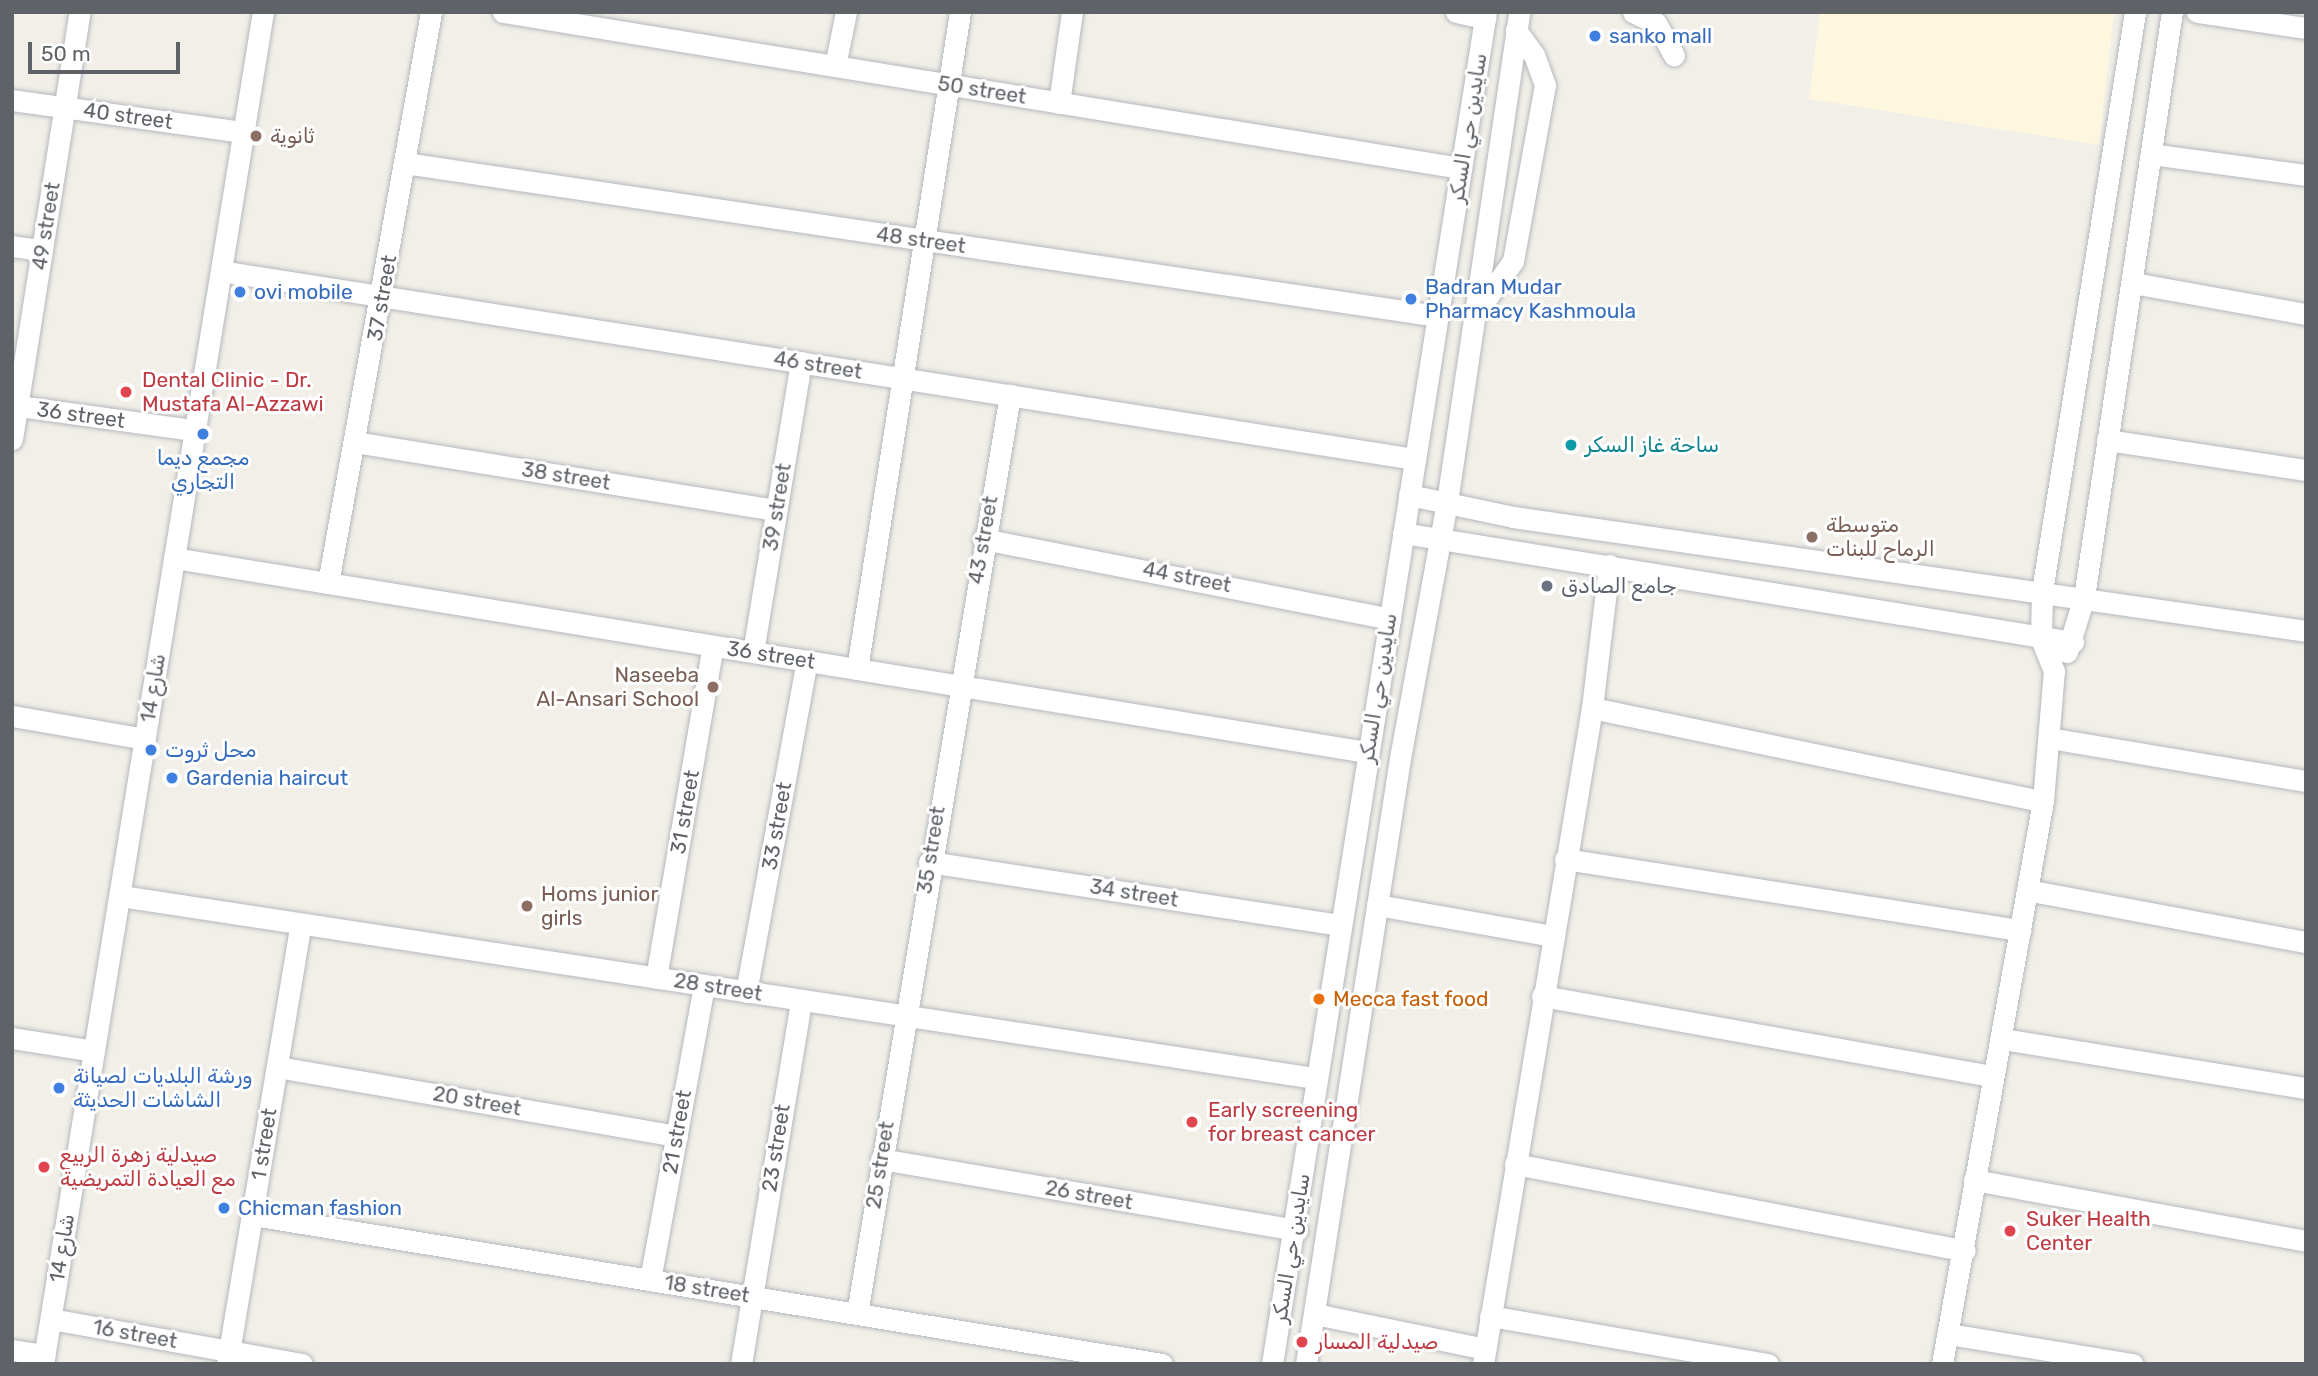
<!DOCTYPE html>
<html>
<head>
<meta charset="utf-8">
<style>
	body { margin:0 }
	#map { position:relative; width:2318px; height:1376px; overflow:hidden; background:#f1efe8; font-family:Rubik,"Noto Naskh Arabic",sans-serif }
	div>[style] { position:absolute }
	.commercial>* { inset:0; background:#fef7e0 }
	.roads { filter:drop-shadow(0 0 2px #b5b8bc) drop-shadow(0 0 2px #b5b8bc) }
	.minor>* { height:21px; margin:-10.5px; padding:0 10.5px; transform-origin:10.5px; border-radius:10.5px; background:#fff }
	.dots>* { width:19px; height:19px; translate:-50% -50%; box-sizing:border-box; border:4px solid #fff; border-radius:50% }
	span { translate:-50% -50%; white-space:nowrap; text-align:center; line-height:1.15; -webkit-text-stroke:6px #fff; paint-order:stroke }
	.shop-label { font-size:21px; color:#366cbe }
	.left { translate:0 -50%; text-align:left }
	.street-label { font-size:21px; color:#5f6368 }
	.education-label { font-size:21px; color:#785e54 }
	.right { translate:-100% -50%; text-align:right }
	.health-label { font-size:21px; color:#be3a42 }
	.culture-label { font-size:21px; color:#0d838f }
	.worship-label { font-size:21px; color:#5b616d }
	.food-label { font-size:21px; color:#c56008 }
	.frame { position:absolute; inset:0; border:14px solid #5f6368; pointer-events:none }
	.scale { position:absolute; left:28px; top:42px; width:152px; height:32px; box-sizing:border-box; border:4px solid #5f6368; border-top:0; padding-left:9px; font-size:21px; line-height:24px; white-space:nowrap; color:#5f6368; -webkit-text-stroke:5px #fff; paint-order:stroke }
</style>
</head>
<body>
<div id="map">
	<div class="commercial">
		<i style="clip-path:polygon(1820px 12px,2114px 12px,2099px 145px,1809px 99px)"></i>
	</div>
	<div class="roads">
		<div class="minor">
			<i style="left:503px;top:12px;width:971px;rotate:9.25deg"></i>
			<i style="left:1456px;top:12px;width:30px;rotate:12deg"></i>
			<i style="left:1633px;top:12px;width:25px;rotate:26deg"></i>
			<i style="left:1656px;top:23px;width:37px;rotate:61deg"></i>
			<i style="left:2197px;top:12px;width:110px;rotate:8.4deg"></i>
			<i style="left:835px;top:66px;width:55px;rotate:-78.5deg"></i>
			<i style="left:12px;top:100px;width:234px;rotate:7.9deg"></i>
			<i style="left:1059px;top:103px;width:92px;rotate:-81.9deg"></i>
			<i style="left:2151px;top:154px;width:156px;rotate:7.7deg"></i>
			<i style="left:405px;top:163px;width:1043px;rotate:8.43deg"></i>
			<i style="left:12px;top:246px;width:30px;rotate:8deg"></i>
			<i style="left:221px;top:271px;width:1209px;rotate:8.95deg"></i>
			<i style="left:2133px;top:283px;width:176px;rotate:10.2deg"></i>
			<i style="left:1476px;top:313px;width:64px;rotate:-54.6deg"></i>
			<i style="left:1513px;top:261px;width:179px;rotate:-79.7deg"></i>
			<i style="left:1545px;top:85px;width:32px;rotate:-110deg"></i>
			<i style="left:1534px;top:55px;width:31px;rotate:-126deg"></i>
			<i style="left:12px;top:405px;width:182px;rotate:7.9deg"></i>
			<i style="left:12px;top:439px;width:432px;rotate:-81deg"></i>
			<i style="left:2107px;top:440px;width:201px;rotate:8.6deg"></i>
			<i style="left:355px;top:442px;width:427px;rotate:9.2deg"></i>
			<i style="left:1409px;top:495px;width:106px;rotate:11.9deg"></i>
			<i style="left:1513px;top:517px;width:801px;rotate:8.18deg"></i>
			<i style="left:1403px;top:533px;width:679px;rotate:9.24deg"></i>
			<i style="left:983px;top:539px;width:415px;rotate:11.1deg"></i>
			<i style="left:174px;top:558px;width:1209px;rotate:9.24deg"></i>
			<i style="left:328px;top:583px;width:580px;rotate:-79.77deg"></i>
			<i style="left:753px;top:652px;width:294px;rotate:-80.6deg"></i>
			<i style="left:2067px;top:652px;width:58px;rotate:-72.8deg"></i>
			<i style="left:2084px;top:597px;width:592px;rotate:-81.45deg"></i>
			<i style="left:857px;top:669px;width:665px;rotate:-81.09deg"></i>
			<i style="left:1592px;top:708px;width:460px;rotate:11.7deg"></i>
			<i style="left:12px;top:716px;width:135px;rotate:9.8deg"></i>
			<i style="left:2049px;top:738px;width:261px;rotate:9.5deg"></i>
			<i style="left:1565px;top:859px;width:461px;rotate:8.9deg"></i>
			<i style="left:929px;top:862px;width:415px;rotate:8.7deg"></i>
			<i style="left:2027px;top:890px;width:284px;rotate:10.6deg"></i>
			<i style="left:121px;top:896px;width:1208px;rotate:8.67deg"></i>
			<i style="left:1377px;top:905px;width:178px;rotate:10deg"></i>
			<i style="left:656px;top:978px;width:337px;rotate:-80.3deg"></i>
			<i style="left:746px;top:992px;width:337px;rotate:-79.6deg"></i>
			<i style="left:1542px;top:996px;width:458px;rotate:10.1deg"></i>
			<i style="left:12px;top:1038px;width:83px;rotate:9deg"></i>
			<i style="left:2003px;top:1039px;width:307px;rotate:9.2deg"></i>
			<i style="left:277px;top:1067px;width:406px;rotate:9.8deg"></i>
			<i style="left:881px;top:1159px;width:422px;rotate:9.7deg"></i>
			<i style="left:1515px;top:1164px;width:458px;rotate:10.9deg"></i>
			<i style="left:1974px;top:1180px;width:338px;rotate:10.4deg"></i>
			<i style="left:253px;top:1215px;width:921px;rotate:9.31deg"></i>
			<i style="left:650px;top:1280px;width:300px;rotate:-79.6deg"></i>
			<i style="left:857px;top:1314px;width:932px;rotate:-80.55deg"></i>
			<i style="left:1315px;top:1314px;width:174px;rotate:11.6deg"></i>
			<i style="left:1490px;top:1316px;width:282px;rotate:9.8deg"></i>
			<i style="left:51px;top:1319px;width:255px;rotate:10.2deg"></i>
			<i style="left:1949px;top:1334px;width:186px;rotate:9.3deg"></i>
			<i style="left:12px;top:1350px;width:33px;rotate:9deg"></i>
			<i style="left:43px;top:1364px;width:1370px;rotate:-80.76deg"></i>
			<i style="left:227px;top:1364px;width:446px;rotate:-80.5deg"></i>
			<i style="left:741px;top:1364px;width:369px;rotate:-80.6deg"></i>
			<i style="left:1272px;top:1364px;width:1369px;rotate:-81.01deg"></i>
			<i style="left:1306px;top:1364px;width:613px;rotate:-81.18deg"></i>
			<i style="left:1400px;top:758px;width:260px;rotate:-79.6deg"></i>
			<i style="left:1447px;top:502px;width:495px;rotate:-81.6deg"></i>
			<i style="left:1483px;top:1364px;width:665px;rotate:-80.57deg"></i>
			<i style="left:1592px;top:708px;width:144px;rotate:-83.2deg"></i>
			<i style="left:1942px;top:1364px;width:572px;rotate:-79.83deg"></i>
			<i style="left:2043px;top:801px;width:130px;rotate:-85.2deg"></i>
			<i style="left:2054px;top:671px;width:35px;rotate:-112deg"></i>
			<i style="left:2041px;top:638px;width:47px;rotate:-88.8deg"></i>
			<i style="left:2042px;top:591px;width:586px;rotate:-80.87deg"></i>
		</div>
	</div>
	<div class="dots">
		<i style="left:1595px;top:36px;background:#3f7fe0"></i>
		<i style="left:256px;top:136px;background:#8d6e63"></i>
		<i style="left:240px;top:292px;background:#3f7fe0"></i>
		<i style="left:1411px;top:299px;background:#3f7fe0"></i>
		<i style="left:126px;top:392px;background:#e0444e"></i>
		<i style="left:203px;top:434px;background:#3f7fe0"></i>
		<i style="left:1571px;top:445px;background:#0f9aa8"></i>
		<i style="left:1812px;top:537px;background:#8d6e63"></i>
		<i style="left:1547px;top:586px;background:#6b7280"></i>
		<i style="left:713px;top:687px;background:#8d6e63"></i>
		<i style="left:151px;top:750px;background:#3f7fe0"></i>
		<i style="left:172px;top:778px;background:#3f7fe0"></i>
		<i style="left:527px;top:906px;background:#8d6e63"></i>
		<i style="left:1319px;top:999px;background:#e8710a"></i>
		<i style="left:59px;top:1088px;background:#3f7fe0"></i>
		<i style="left:1192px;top:1122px;background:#e0444e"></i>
		<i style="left:44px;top:1167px;background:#e0444e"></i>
		<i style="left:224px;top:1208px;background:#3f7fe0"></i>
		<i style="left:2010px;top:1231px;background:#e0444e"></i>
		<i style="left:1302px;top:1342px;background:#e0444e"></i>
	</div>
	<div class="shop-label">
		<span class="left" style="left:1609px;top:36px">sanko mall</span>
		<span class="left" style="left:1425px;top:299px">Badran Mudar<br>Pharmacy Kashmoula</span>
		<span class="left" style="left:254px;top:292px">ovi mobile</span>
		<span style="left:203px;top:470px">مجمع ديما<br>التجاري</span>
		<span class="left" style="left:165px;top:750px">محل ثروت</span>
		<span class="left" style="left:186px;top:778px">Gardenia haircut</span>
		<span class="left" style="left:73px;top:1088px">ورشة البلديات لصيانة<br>الشاشات الحديثة</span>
		<span class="left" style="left:238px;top:1208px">Chicman fashion</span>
	</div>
	<div class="street-label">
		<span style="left:982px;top:90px;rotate:9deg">50 street</span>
		<span style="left:128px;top:116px;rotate:8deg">40 street</span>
		<span style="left:1468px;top:128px;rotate:-81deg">سايدين حي السكر</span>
		<span style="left:46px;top:226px;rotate:-81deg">49 street</span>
		<span style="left:921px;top:240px;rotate:8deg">48 street</span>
		<span style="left:382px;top:298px;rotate:-80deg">37 street</span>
		<span style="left:818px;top:365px;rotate:9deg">46 street</span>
		<span style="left:81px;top:415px;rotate:8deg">36 street</span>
		<span style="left:566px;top:476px;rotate:9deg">38 street</span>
		<span style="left:777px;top:507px;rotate:-81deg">39 street</span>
		<span style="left:983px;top:540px;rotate:-80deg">43 street</span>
		<span style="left:1187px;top:577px;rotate:11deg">44 street</span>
		<span style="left:771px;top:655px;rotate:9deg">36 street</span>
		<span style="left:153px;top:688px;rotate:-81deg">شارع 14</span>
		<span style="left:1378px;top:688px;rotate:-81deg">سايدين حي السكر</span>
		<span style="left:685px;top:812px;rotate:-80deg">31 street</span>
		<span style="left:777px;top:826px;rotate:-80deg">33 street</span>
		<span style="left:931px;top:850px;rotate:-81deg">35 street</span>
		<span style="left:1134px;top:893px;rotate:9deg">34 street</span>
		<span style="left:718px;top:987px;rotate:9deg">28 street</span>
		<span style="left:477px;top:1101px;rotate:10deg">20 street</span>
		<span style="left:677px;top:1132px;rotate:-80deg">21 street</span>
		<span style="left:264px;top:1144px;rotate:-81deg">1 street</span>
		<span style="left:776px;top:1148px;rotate:-81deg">23 street</span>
		<span style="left:880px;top:1165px;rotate:-81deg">25 street</span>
		<span style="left:1089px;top:1195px;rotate:10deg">26 street</span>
		<span style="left:62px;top:1248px;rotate:-81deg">شارع 14</span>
		<span style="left:1291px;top:1248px;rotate:-81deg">سايدين حي السكر</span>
		<span style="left:707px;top:1289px;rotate:9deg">18 street</span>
		<span style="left:135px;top:1334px;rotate:10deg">16 street</span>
	</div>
	<div class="education-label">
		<span class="left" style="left:270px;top:136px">ثانوية</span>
		<span class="left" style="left:1826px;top:537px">متوسطة<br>الرماح للبنات</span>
		<span class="right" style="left:699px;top:687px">Naseeba<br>Al-Ansari School</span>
		<span class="left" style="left:541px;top:906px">Homs junior<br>girls</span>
	</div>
	<div class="health-label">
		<span class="left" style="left:142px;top:392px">Dental Clinic - Dr.<br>Mustafa Al-Azzawi</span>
		<span class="left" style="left:1208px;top:1122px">Early screening<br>for breast cancer</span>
		<span class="left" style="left:60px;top:1167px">صيدلية زهرة الربيع<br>مع العيادة التمريضية</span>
		<span class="left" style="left:2026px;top:1231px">Suker Health<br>Center</span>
		<span class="left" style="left:1316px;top:1342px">صيدلية المسار</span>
	</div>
	<div class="culture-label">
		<span class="left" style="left:1585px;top:445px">ساحة غاز السكر</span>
	</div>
	<div class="worship-label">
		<span class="left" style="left:1561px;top:586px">جامع الصادق</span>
	</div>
	<div class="food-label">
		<span class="left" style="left:1333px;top:999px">Mecca fast food</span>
	</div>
	<div class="frame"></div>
	<div class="scale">50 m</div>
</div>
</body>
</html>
